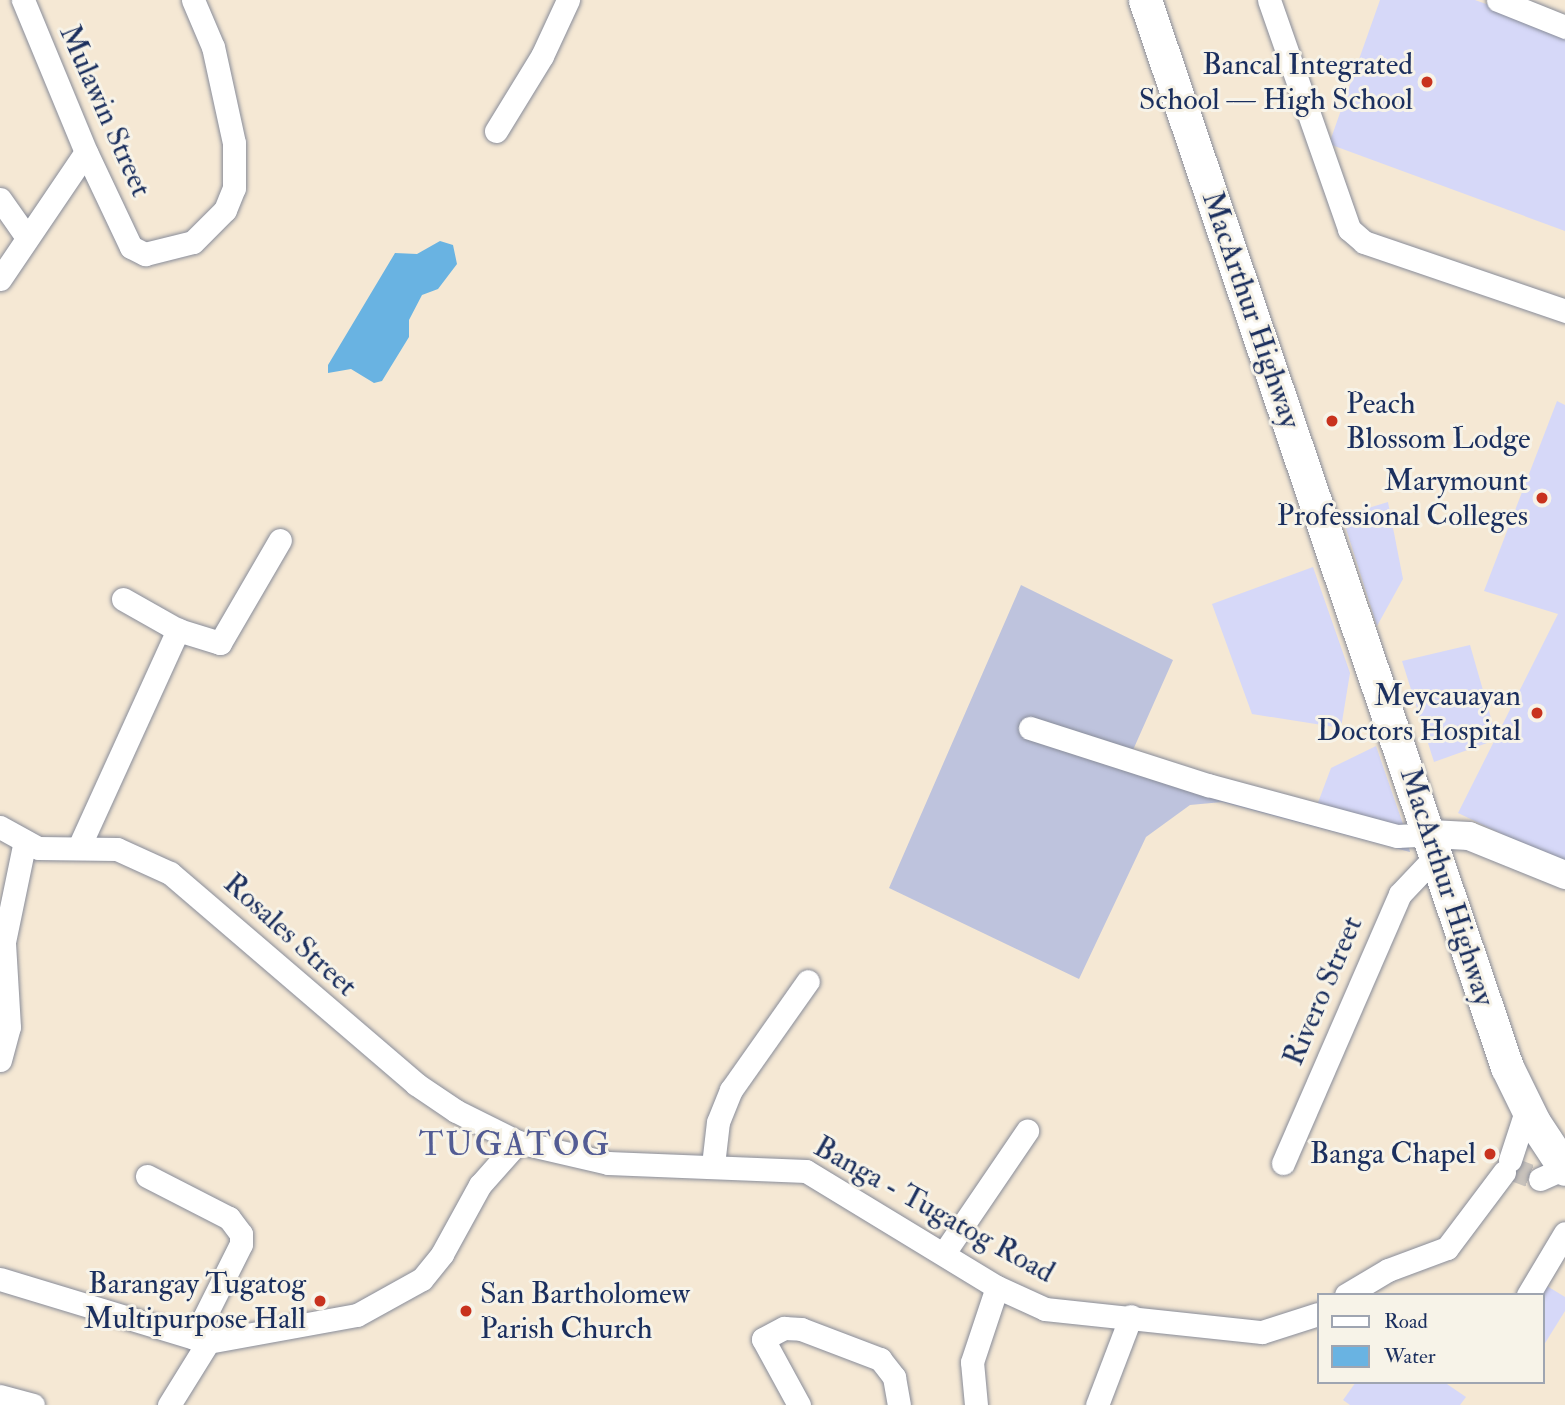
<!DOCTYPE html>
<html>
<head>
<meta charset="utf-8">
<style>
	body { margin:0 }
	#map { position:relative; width:1565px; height:1405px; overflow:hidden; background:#f5e8d4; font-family:"IM FELL Double Pica",serif }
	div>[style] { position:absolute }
	.built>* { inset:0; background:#d6d8f8 }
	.industrial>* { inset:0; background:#bec3dd }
	.water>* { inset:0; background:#69b3e2 }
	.minor-tunnel>* { height:23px; margin-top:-11.5px; transform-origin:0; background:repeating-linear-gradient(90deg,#c9c3bc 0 23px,transparent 0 34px) }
	.roads { filter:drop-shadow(0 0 2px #888c99) drop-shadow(0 0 2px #888c99) }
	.minor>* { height:23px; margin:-11.5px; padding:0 11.5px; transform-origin:11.5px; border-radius:11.5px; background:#fff }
	.major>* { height:28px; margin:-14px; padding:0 14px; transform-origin:14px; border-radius:14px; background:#fff }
	.highway>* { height:33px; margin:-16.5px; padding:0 16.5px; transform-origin:16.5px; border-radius:16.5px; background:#fff }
	.dots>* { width:19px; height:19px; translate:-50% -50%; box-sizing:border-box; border:4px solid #f7f3e8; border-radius:50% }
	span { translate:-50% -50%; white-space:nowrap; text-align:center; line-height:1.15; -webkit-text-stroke:6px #f7f3e8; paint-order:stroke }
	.poi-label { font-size:30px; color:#1b2f5e }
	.right { translate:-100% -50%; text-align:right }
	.left { translate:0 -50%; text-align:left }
	.street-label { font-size:30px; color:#1b2f5e }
	.quarter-label { font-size:33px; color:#535c94; letter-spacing:2px }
	.legend { position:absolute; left:1317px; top:1293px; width:228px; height:91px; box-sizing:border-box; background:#f7f3e8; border:2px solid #9fa5b1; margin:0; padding:9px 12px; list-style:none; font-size:21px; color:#1b2f5e }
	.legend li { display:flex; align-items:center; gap:14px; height:35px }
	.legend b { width:35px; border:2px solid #9fa5b1 }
</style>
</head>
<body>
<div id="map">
	<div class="built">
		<i style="clip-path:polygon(1380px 0,1475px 0,1565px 32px,1565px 231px,1329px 144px)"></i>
		<i style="clip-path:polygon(1557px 401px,1565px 405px,1565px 864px,1458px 813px,1558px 614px,1484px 591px)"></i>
		<i style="clip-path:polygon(1388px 502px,1403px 579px,1377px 626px,1342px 516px)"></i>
		<i style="clip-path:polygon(1313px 567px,1350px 673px,1341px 728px,1252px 714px,1212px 604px)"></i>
		<i style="clip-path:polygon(1470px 645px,1493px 725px,1487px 743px,1434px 762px,1402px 661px)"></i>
		<i style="clip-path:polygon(1376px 746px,1404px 827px,1316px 808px,1331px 768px)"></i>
		<i style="clip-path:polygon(1547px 1286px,1565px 1297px,1565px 1311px,1542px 1348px,1541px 1295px)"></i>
		<i style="clip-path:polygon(1356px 1382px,1444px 1382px,1466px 1397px,1460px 1405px,1350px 1405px,1343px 1400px)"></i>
	</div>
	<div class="industrial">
		<i style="clip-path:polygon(1021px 585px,1173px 660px,1133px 750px,1319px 811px,1404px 827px,1410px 852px,1222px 802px,1190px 805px,1146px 837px,1079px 979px,889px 888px)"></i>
	</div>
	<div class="water">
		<i style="clip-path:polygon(440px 241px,453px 245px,457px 264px,438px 289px,422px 295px,409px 320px,409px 337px,382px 381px,374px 383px,351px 369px,328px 373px,328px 365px,395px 253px,417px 254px)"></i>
	</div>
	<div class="minor-tunnel">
		<i style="left:1508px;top:1167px;width:34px;rotate:21deg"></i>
	</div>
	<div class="roads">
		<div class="minor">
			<i style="left:23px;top:0;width:165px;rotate:67.5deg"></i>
			<i style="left:86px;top:152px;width:105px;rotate:64.7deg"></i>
			<i style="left:131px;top:247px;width:16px;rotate:27deg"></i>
			<i style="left:145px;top:254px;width:49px;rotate:-14deg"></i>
			<i style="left:193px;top:242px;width:45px;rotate:-45deg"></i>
			<i style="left:225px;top:210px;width:24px;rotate:-68deg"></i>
			<i style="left:234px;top:188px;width:45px;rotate:-90deg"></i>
			<i style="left:234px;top:143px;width:98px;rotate:-102.3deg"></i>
			<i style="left:213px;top:47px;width:51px;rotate:-113.1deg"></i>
			<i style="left:1269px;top:0;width:243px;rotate:70.7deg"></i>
			<i style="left:1349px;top:229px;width:20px;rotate:41deg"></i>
			<i style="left:1364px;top:242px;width:213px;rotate:18.9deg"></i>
			<i style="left:1498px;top:0;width:72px;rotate:21.9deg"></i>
			<i style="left:496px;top:131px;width:88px;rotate:-58.5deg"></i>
			<i style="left:542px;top:56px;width:62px;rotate:-65.1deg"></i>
			<i style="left:0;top:199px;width:45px;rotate:54.9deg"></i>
			<i style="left:0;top:279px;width:153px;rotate:-55.9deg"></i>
			<i style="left:123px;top:599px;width:63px;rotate:29.4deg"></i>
			<i style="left:178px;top:630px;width:44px;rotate:17.2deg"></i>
			<i style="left:220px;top:643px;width:119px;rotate:-59.8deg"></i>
			<i style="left:1030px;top:728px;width:187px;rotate:17.8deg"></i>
			<i style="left:1208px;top:785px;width:196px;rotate:15.1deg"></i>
			<i style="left:1397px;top:836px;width:34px;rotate:-3deg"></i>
			<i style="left:0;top:827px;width:43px;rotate:28.9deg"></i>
			<i style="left:38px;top:848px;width:79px;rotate:0.7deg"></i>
			<i style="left:117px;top:849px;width:58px;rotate:24.4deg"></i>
			<i style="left:170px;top:873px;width:324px;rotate:40.6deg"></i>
			<i style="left:416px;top:1084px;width:48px;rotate:34deg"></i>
			<i style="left:456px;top:1111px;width:69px;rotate:26.6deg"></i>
			<i style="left:518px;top:1142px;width:92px;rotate:13.1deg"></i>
			<i style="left:608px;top:1163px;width:198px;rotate:2.3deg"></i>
			<i style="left:806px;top:1171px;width:223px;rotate:31.3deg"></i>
			<i style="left:997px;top:1287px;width:53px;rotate:24.6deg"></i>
			<i style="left:1045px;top:1309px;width:218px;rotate:6.1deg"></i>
			<i style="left:1262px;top:1332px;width:59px;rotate:-17.8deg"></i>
			<i style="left:79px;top:847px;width:239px;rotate:-65.5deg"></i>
			<i style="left:0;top:1060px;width:34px;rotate:-75deg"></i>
			<i style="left:9px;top:1027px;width:85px;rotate:-93.4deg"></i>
			<i style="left:4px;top:942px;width:103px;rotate:-78.3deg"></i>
			<i style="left:1510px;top:1160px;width:55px;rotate:-71.9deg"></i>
			<i style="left:1283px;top:1163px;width:293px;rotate:-66.5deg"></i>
			<i style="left:1400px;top:894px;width:52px;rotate:-46.5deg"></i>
			<i style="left:713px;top:1165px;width:43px;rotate:-83.4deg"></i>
			<i style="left:718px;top:1122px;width:35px;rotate:-68deg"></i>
			<i style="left:731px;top:1090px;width:133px;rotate:-54.8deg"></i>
			<i style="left:147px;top:1176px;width:92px;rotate:27.1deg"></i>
			<i style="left:229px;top:1218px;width:20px;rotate:53deg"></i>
			<i style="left:241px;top:1234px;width:10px;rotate:90deg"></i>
			<i style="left:241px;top:1244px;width:105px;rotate:116.6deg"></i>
			<i style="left:1540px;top:1179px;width:27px;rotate:-24deg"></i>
			<i style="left:944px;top:1253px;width:148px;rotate:-55.8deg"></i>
			<i style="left:0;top:1279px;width:217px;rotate:16.9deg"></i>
			<i style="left:1346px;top:1295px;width:49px;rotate:-30.8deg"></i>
			<i style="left:1388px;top:1270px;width:63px;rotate:-20.4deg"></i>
			<i style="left:1447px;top:1248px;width:95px;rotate:-53.1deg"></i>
			<i style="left:1528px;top:1295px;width:72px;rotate:-59.2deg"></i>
			<i style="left:0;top:1396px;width:34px;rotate:15deg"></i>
			<i style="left:169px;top:1405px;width:74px;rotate:-58.2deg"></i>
			<i style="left:208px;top:1342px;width:151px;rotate:-10.3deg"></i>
			<i style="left:357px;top:1315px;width:74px;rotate:-29deg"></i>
			<i style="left:422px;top:1279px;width:32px;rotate:-51deg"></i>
			<i style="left:442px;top:1254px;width:79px;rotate:-61.2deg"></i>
			<i style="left:480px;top:1185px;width:57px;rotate:-48.5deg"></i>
			<i style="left:799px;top:1405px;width:75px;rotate:-118.6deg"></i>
			<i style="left:763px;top:1339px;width:24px;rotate:-28deg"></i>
			<i style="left:784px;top:1328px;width:17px;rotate:3deg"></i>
			<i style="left:801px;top:1329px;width:85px;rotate:20.8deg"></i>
			<i style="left:880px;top:1359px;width:23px;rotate:52deg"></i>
			<i style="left:894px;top:1377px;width:28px;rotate:80deg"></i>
			<i style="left:976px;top:1405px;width:43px;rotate:-95.3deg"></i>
			<i style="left:972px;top:1362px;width:79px;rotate:-71.6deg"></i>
			<i style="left:1097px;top:1405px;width:95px;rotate:-69.1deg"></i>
		</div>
		<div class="major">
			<i style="left:1431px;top:834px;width:38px;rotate:3deg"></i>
			<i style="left:1469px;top:836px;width:104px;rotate:22.1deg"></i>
		</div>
		<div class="highway">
			<i style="left:1145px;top:0;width:1127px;rotate:71.26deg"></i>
			<i style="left:1507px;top:1067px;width:61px;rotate:63.9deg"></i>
			<i style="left:1534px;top:1122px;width:56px;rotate:56.6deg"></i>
		</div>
	</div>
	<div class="dots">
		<i style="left:1427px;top:82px;background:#c8321e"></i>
		<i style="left:1332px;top:421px;background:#c8321e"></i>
		<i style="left:1542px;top:498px;background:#c8321e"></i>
		<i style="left:1537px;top:713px;background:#c8321e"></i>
		<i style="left:1490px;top:1154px;background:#c8321e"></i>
		<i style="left:320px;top:1301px;background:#c8321e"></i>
		<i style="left:466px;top:1311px;background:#c8321e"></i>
	</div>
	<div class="poi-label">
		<span class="right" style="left:1413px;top:82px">Bancal Integrated<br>School — High School</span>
		<span class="left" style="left:1346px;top:421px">Peach<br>Blossom Lodge</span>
		<span class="right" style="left:1528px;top:498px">Marymount<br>Professional Colleges</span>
		<span class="right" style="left:1521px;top:713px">Meycauayan<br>Doctors Hospital</span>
		<span class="right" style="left:1476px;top:1154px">Banga Chapel</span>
		<span class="right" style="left:306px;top:1301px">Barangay Tugatog<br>Multipurpose Hall</span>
		<span class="left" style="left:480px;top:1311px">San Bartholomew<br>Parish Church</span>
	</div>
	<div class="street-label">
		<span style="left:105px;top:111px;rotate:66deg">Mulawin Street</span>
		<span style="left:1251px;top:310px;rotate:71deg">MacArthur Highway</span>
		<span style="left:1447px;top:887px;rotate:72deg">MacArthur Highway</span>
		<span style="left:290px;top:935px;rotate:42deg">Rosales Street</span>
		<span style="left:1323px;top:991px;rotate:-67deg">Rivero Street</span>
		<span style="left:934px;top:1210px;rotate:29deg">Banga - Tugatog Road</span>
	</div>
	<div class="quarter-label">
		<span style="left:515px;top:1145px">TUGATOG</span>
	</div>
	<ul class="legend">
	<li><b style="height:9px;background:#fff"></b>Road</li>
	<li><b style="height:19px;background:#69b3e2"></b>Water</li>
	</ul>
</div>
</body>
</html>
